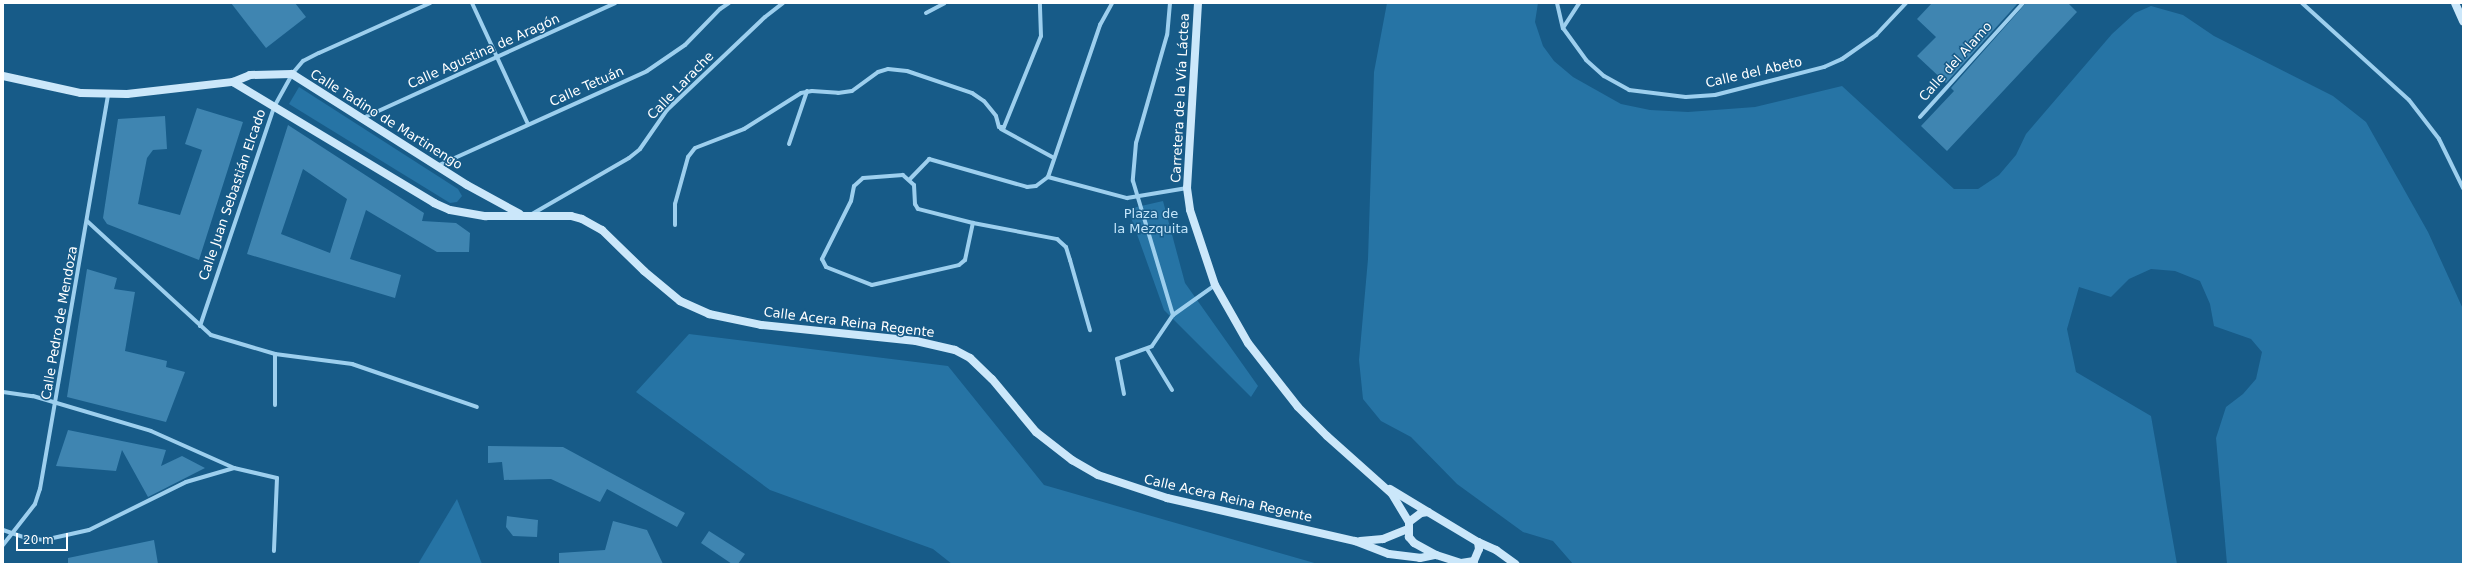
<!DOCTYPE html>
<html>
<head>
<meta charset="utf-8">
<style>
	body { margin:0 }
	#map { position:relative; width:2466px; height:567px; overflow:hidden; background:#175b88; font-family:"DejaVu Sans",sans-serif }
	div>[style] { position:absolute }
	.green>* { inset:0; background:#2674a5 }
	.building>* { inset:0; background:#3f85b1 }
	.street>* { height:4px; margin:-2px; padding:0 2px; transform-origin:2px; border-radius:2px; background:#9dcfee }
	.secondary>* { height:8px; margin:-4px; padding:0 4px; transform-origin:4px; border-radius:4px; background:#cbe7fa }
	span { translate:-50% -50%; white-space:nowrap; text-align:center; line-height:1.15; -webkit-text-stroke:3px #175b88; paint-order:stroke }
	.street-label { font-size:13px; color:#fff }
	.park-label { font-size:13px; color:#c3e5fa }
	.frame { position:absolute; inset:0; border:4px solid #fff; pointer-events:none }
	.scale { position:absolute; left:16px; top:533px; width:52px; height:18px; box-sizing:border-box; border:2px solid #fff; border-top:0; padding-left:5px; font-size:12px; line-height:14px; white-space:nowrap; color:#fff; -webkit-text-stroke:3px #175b88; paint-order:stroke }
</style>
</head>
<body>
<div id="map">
	<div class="green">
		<i style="clip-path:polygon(1387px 3px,1538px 3px,1535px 22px,1543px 46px,1554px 61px,1573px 77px,1621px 104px,1650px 110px,1688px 112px,1755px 107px,1842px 86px,1954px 189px,1978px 189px,1999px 175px,2016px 155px,2026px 134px,2112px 34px,2135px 13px,2151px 6px,2183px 15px,2214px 36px,2333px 96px,2366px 122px,2428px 232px,2463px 309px,2463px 564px,2227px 564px,2216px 438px,2226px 407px,2243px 394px,2256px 379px,2262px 352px,2251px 339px,2214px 326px,2210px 304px,2200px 281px,2175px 271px,2151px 269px,2129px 279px,2111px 297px,2079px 287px,2067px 329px,2076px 372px,2151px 416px,2177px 564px,1573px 564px,1553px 541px,1523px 532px,1457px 484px,1411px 437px,1381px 421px,1363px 399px,1359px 360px,1368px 259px,1374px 72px)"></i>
		<i style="clip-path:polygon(299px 87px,458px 189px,462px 196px,457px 202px,450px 203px,289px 104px)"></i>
		<i style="clip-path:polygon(1163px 201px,1185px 283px,1258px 386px,1251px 397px,1164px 310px,1128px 209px)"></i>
		<i style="clip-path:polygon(689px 334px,948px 366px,1044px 485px,1318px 564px,952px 564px,933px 549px,770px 490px,636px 392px)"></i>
		<i style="clip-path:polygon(457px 499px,482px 564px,418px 564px)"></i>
	</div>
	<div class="building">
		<i style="clip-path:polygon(231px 3px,295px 3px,306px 17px,266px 48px)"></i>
		<i style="clip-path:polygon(1932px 3px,2018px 3px,1946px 83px,1917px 56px,1936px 37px,1917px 19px)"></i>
		<i style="clip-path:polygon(2026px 3px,2068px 3px,2077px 12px,1947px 151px,1921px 126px,1954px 91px,1951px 88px)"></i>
		<i style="clip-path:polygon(197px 108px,243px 122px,199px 260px,107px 224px,103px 218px,118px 119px,165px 116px,167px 149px,153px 150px,147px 158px,138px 204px,180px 215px,202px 150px,185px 144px)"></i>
		<i style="clip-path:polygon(evenodd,288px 125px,424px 213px,422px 221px,456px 223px,470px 233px,469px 252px,437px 252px,366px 210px,350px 259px,401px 275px,395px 298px,247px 254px,288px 125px,303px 169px,347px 199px,330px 253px,281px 234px,303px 169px)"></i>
		<i style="clip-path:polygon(87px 269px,117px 278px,114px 289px,135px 292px,125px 351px,167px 361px,166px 367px,185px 372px,166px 422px,67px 397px)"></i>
		<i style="clip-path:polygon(68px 430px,166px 450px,161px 466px,182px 456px,205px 468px,148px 497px,122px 450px,116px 471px,56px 466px)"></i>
		<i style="clip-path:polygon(488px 446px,563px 447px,685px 513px,677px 527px,607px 489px,600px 502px,551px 479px,504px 480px,502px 462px,488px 463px)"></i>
		<i style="clip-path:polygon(507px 516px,538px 520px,537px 537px,513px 536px,506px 527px)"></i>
		<i style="clip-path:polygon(613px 521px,647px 530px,663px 564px,559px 564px,559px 553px,605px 550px)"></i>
		<i style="clip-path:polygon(709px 531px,745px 554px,738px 564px,732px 564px,701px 543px)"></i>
		<i style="clip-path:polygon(154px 540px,158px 564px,68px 564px,68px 558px)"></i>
	</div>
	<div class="street">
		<i style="left:472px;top:3px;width:133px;rotate:65.2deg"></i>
		<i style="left:1170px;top:3px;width:32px;rotate:95deg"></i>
		<i style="left:1167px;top:35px;width:112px;rotate:106deg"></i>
		<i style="left:1136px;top:143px;width:38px;rotate:95deg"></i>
		<i style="left:1133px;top:181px;width:140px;rotate:73.4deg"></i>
		<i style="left:1557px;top:3px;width:26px;rotate:77deg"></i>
		<i style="left:1563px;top:28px;width:39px;rotate:54deg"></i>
		<i style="left:1586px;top:60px;width:24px;rotate:42deg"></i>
		<i style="left:1604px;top:76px;width:29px;rotate:29deg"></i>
		<i style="left:1629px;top:90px;width:57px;rotate:7deg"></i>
		<i style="left:1686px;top:97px;width:29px;rotate:-4deg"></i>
		<i style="left:1715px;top:95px;width:113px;rotate:-14.4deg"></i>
		<i style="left:1824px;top:67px;width:20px;rotate:-24deg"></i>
		<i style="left:1842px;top:59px;width:42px;rotate:-35.2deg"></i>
		<i style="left:1876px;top:35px;width:44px;rotate:-46.8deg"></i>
		<i style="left:2302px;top:3px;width:144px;rotate:42.2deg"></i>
		<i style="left:2409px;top:100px;width:49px;rotate:52.4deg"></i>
		<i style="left:2439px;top:139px;width:55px;rotate:63.9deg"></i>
		<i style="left:926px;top:13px;width:21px;rotate:-28deg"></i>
		<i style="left:1563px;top:28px;width:30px;rotate:-57deg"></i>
		<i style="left:1920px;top:117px;width:154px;rotate:-47.9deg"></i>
		<i style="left:363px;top:118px;width:277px;rotate:-24.5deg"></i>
		<i style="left:1001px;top:129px;width:60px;rotate:28.7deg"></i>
		<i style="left:789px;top:144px;width:56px;rotate:-71.2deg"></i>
		<i style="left:437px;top:166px;width:230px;rotate:-24.3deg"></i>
		<i style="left:647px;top:71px;width:46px;rotate:-34.4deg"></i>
		<i style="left:685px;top:45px;width:50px;rotate:-45.8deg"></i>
		<i style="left:720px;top:9px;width:11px;rotate:-34deg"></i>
		<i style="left:1048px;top:177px;width:161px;rotate:-71.1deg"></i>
		<i style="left:1100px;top:25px;width:25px;rotate:-61deg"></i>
		<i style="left:910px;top:179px;width:28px;rotate:-46deg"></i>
		<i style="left:929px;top:159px;width:102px;rotate:15.9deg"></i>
		<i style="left:1027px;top:187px;width:9px;rotate:-6deg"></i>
		<i style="left:1036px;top:186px;width:15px;rotate:-37deg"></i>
		<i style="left:1048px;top:177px;width:82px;rotate:14.9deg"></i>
		<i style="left:1127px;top:198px;width:61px;rotate:-9.5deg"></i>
		<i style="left:532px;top:214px;width:112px;rotate:-30deg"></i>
		<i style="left:629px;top:158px;width:14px;rotate:-39deg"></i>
		<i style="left:640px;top:149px;width:47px;rotate:-55.3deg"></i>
		<i style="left:667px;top:110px;width:135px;rotate:-43.5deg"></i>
		<i style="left:765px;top:17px;width:23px;rotate:-38deg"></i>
		<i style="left:87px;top:221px;width:168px;rotate:42.6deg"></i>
		<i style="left:211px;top:335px;width:67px;rotate:16.5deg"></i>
		<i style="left:275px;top:354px;width:78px;rotate:7.4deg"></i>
		<i style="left:352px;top:364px;width:132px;rotate:19deg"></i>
		<i style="left:973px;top:223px;width:57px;rotate:-165.7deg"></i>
		<i style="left:918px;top:209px;width:6px;rotate:-121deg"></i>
		<i style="left:915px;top:204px;width:19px;rotate:-93deg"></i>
		<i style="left:914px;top:185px;width:15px;rotate:-138deg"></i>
		<i style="left:903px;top:175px;width:40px;rotate:175.7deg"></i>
		<i style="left:863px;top:178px;width:12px;rotate:138deg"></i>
		<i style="left:854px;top:186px;width:15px;rotate:101deg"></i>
		<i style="left:851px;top:201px;width:65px;rotate:116.6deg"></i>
		<i style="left:822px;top:259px;width:9px;rotate:63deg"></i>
		<i style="left:826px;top:267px;width:49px;rotate:21.4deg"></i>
		<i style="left:872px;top:285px;width:89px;rotate:-12.9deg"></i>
		<i style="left:959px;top:265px;width:8px;rotate:-40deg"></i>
		<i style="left:965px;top:260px;width:38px;rotate:-78deg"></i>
		<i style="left:973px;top:223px;width:86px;rotate:10.8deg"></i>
		<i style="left:1057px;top:239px;width:12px;rotate:42deg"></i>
		<i style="left:1066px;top:247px;width:14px;rotate:73deg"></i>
		<i style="left:1070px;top:260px;width:73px;rotate:74.1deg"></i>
		<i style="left:675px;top:225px;width:21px;rotate:-90deg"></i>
		<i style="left:675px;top:204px;width:49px;rotate:-74.5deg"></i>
		<i style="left:688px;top:157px;width:11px;rotate:-52deg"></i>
		<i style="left:695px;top:148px;width:53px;rotate:-21.2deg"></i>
		<i style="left:744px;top:129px;width:67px;rotate:-32.3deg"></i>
		<i style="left:801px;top:93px;width:11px;rotate:-10deg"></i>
		<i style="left:812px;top:91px;width:26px;rotate:4deg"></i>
		<i style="left:838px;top:93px;width:14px;rotate:-8deg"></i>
		<i style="left:852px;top:91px;width:32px;rotate:-36deg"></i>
		<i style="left:878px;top:72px;width:10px;rotate:-17deg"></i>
		<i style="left:888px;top:69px;width:19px;rotate:6deg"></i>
		<i style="left:907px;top:71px;width:69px;rotate:18.7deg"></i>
		<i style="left:972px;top:93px;width:14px;rotate:34deg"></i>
		<i style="left:984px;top:101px;width:19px;rotate:51deg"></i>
		<i style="left:996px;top:116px;width:11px;rotate:75deg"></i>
		<i style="left:999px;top:127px;width:5px"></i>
		<i style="left:1004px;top:127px;width:98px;rotate:-67.9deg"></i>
		<i style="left:1041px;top:36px;width:33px;rotate:-92deg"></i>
		<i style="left:200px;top:326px;width:231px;rotate:-71.3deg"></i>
		<i style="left:274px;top:107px;width:38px;rotate:-61deg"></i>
		<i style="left:292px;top:74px;width:17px;rotate:-50deg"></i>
		<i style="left:303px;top:61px;width:18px;rotate:-27deg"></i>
		<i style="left:319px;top:53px;width:122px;rotate:-24.2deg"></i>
		<i style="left:1147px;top:349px;width:48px;rotate:58.6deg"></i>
		<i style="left:275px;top:354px;width:51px;rotate:90deg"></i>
		<i style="left:3px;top:392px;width:30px;rotate:8deg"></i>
		<i style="left:33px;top:396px;width:123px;rotate:16.5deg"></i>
		<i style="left:151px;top:431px;width:91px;rotate:24deg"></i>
		<i style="left:234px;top:468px;width:44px;rotate:13.1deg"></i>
		<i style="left:277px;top:478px;width:73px;rotate:92.4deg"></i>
		<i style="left:1124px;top:394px;width:36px;rotate:-101deg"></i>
		<i style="left:1117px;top:359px;width:37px;rotate:-20deg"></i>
		<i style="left:1152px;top:346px;width:37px;rotate:-56deg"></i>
		<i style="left:1173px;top:315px;width:52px;rotate:-35.5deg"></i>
		<i style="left:3px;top:530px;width:24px;rotate:19deg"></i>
		<i style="left:26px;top:538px;width:18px;rotate:6deg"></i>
		<i style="left:44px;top:540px;width:46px;rotate:-12.5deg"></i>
		<i style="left:89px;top:530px;width:108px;rotate:-26.3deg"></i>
		<i style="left:186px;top:482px;width:50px;rotate:-16.3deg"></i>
		<i style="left:3px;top:545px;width:52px;rotate:-52deg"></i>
		<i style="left:35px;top:504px;width:16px;rotate:-72deg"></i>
		<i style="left:40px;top:489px;width:401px;rotate:-80.2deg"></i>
	</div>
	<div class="secondary">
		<i style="left:1198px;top:3px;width:185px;rotate:93.4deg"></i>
		<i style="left:1187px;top:188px;width:22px;rotate:82deg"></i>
		<i style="left:1190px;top:210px;width:79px;rotate:71.6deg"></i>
		<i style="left:1215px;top:285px;width:67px;rotate:60.4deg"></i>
		<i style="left:1248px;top:343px;width:81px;rotate:52deg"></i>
		<i style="left:1298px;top:407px;width:41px;rotate:45deg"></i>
		<i style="left:1327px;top:436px;width:87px;rotate:41.7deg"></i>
		<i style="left:1392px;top:494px;width:33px;rotate:59deg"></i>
		<i style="left:2455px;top:3px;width:20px;rotate:66deg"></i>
		<i style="left:3px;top:76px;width:80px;rotate:12.3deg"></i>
		<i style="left:81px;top:93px;width:46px;rotate:1.2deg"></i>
		<i style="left:127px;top:94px;width:107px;rotate:-6.5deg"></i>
		<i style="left:233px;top:82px;width:18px;rotate:-22deg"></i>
		<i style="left:250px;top:75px;width:42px;rotate:-1.4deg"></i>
		<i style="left:292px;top:74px;width:207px;rotate:32.4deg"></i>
		<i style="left:467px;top:185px;width:60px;rotate:28.7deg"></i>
		<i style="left:233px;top:82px;width:235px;rotate:31deg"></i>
		<i style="left:434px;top:203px;width:17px;rotate:24deg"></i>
		<i style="left:450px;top:210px;width:36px;rotate:10deg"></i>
		<i style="left:485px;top:216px;width:86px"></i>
		<i style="left:571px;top:216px;width:11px;rotate:15deg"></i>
		<i style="left:582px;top:219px;width:23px;rotate:29deg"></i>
		<i style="left:602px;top:230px;width:59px;rotate:44.3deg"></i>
		<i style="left:644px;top:271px;width:47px;rotate:39.8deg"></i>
		<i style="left:680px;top:301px;width:32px;rotate:24deg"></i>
		<i style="left:709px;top:314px;width:53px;rotate:11.9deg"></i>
		<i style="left:761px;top:325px;width:156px;rotate:5.9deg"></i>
		<i style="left:916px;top:341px;width:40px;rotate:13deg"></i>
		<i style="left:955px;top:350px;width:17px;rotate:28deg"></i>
		<i style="left:970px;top:358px;width:30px;rotate:44deg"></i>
		<i style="left:992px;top:379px;width:69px;rotate:50.3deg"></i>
		<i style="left:1036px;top:432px;width:46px;rotate:37.9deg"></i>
		<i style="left:1072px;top:460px;width:30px;rotate:30deg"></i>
		<i style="left:1098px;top:475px;width:73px;rotate:18.4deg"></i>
		<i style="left:1167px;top:498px;width:193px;rotate:12.9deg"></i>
		<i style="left:1355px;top:541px;width:36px;rotate:21deg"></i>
		<i style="left:1389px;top:554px;width:31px;rotate:7deg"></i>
		<i style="left:1420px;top:558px;width:16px;rotate:-11deg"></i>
		<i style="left:1390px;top:489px;width:44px;rotate:31.2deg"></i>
		<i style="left:1428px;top:512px;width:58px;rotate:31deg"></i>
		<i style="left:1478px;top:542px;width:7px;rotate:82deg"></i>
		<i style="left:1479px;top:549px;width:13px;rotate:113deg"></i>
		<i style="left:1474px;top:561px;width:13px;rotate:171deg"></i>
		<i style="left:1461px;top:563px;width:26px;rotate:-162deg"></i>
		<i style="left:1436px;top:555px;width:25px;rotate:-151deg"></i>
		<i style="left:1414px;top:543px;width:8px;rotate:-130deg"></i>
		<i style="left:1409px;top:537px;width:15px;rotate:-90deg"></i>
		<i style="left:1409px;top:522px;width:15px;rotate:-37deg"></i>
		<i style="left:1421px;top:513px;width:7px;rotate:-8deg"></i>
		<i style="left:1360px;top:541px;width:23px;rotate:-5deg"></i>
		<i style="left:1383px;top:539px;width:27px;rotate:-22deg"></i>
		<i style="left:1478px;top:542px;width:20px;rotate:24deg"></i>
		<i style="left:1496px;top:550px;width:24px;rotate:36deg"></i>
	</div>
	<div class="street-label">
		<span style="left:484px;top:52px;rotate:-24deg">Calle Agustina de Aragón</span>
		<span style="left:1956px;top:62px;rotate:-48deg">Calle del Alamo</span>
		<span style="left:1754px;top:73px;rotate:-13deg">Calle del Abeto</span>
		<span style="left:681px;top:86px;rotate:-46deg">Calle Larache</span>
		<span style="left:587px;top:87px;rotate:-24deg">Calle Tetuán</span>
		<span style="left:1181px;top:98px;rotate:-87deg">Carretera de la Vía Láctea</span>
		<span style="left:386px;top:120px;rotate:32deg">Calle Tadino de Martinengo</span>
		<span style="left:233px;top:195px;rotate:-71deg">Calle Juan Sebastián Elcado</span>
		<span style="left:60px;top:323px;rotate:-80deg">Calle Pedro de Mendoza</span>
		<span style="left:849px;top:323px;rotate:7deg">Calle Acera Reina Regente</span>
		<span style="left:1228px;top:499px;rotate:13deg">Calle Acera Reina Regente</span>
	</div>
	<div class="park-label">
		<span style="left:1151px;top:222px">Plaza de<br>la Mezquita</span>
	</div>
	<div class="frame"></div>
	<div class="scale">20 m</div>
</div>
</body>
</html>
